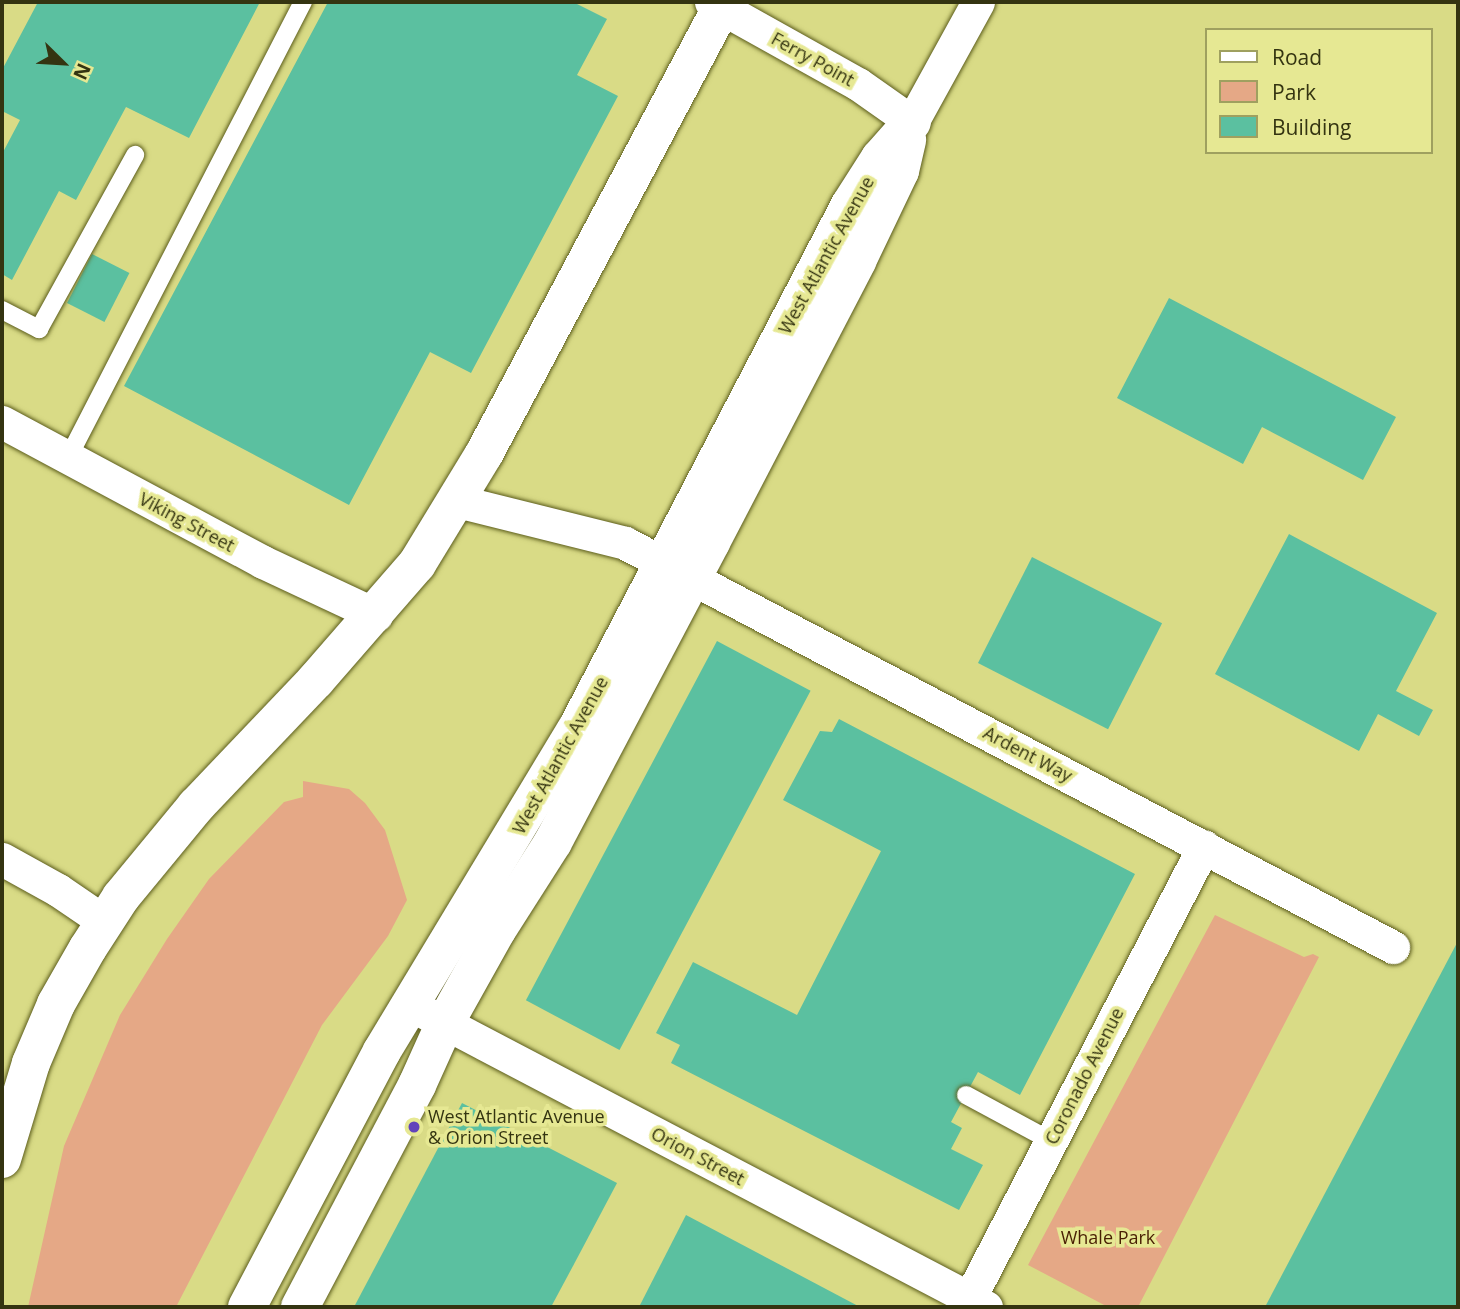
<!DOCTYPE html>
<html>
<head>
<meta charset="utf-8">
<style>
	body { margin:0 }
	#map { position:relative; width:1460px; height:1309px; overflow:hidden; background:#d9db86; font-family:"Open Sans",sans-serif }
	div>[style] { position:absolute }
	.green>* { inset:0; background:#e5a886 }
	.building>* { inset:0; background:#5bc0a0; transform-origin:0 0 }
	.roads { filter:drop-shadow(0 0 2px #5c5d1c) drop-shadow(0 0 2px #5c5d1c) }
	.lane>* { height:18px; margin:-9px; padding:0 9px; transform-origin:9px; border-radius:9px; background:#fff }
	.street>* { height:33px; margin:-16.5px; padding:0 16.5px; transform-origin:16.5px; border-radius:16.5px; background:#fff }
	.secondary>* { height:38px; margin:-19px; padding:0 19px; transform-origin:19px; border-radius:19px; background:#fff }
	.dots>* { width:19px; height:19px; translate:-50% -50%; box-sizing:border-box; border:4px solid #e6e893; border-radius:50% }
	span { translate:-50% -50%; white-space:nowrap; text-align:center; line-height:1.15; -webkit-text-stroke:7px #e6e893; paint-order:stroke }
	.street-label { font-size:18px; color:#343411 }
	.poi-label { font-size:18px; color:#343411 }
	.left { translate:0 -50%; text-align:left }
	.park-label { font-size:18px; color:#481e03 }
	.frame { position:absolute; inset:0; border:4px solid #343411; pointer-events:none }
	.legend { position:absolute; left:1205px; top:28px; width:228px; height:126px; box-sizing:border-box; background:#e6e893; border:2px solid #9fa05f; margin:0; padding:9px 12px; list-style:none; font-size:21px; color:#343411 }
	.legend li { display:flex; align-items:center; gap:14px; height:35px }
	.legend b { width:35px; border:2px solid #9fa05f }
	.north { position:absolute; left:28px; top:28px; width:70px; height:70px; -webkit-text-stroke:5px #e6e893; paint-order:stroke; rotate:114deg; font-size:19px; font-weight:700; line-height:28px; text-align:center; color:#343411 }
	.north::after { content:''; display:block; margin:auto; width:24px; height:32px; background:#343411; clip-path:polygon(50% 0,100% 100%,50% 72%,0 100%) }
</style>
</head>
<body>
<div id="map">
	<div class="green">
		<i style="clip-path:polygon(303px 781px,349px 789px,365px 803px,385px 830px,407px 900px,388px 936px,322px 1025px,176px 1307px,28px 1307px,64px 1146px,120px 1015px,167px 939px,209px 879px,284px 802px,303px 797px)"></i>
		<i style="clip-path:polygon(1215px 915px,1304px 957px,1313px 954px,1319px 957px,1138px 1307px,1108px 1307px,1028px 1265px)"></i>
	</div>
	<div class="building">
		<i style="clip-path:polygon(38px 2px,260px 2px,189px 138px,126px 107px,76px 200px,59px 191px,12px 280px,2px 274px,2px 154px,20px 120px,2px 111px,2px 70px)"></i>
		<i style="clip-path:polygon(328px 2px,573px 2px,607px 19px,577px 75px,618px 96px,471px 373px,430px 352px,349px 505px,124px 386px)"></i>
		<i style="left:92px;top:254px;width:42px;height:55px;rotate:27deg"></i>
		<i style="clip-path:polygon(1169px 298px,1396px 417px,1363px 480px,1262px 427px,1243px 464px,1117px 398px)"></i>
		<i style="clip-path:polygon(1289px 534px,1437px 613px,1396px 691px,1433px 710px,1419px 736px,1378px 714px,1359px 751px,1215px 674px)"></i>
		<i style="left:1032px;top:557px;width:146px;height:119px;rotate:27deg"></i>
		<i style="left:717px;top:641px;width:106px;height:407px;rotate:28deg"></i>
		<i style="clip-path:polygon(839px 719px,1135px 874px,1020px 1095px,978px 1072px,951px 1122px,962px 1128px,951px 1149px,983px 1165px,959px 1210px,671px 1063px,680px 1045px,656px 1033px,693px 962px,797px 1015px,881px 851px,783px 800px,820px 731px,832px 732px)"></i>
		<i style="clip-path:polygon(1458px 941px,1458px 1307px,1265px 1307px)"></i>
		<i style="clip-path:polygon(462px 1103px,617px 1183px,573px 1266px,551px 1307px,354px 1307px)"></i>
		<i style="clip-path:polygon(686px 1215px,860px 1307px,639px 1307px)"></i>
	</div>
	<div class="roads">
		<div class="lane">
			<i style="left:2px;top:310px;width:42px;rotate:27.2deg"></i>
			<i style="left:39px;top:329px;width:199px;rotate:-61.1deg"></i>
			<i style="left:68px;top:458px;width:513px;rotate:-62.74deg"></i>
			<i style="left:966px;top:1095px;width:97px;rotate:28.4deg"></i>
		</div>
		<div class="street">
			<i style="left:711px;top:2px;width:168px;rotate:29.2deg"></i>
			<i style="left:858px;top:84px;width:66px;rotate:35.1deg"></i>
			<i style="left:912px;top:122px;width:137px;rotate:-61.2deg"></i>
			<i style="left:2px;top:422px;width:296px;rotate:28.2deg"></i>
			<i style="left:263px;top:562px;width:125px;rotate:25.1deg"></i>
			<i style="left:457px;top:501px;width:173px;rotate:14deg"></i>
			<i style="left:625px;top:543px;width:868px;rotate:27.75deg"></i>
			<i style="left:2px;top:859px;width:64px;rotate:29deg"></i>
			<i style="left:58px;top:890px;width:57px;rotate:34.2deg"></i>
			<i style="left:422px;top:1011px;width:637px;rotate:27.69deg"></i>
			<i style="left:965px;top:1307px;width:519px;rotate:-62.6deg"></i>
		</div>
		<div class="secondary">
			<i style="left:2px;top:1159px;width:100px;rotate:-73.2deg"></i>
			<i style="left:31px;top:1063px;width:64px;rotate:-67deg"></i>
			<i style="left:56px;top:1004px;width:64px;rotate:-60.3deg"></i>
			<i style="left:88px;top:948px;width:61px;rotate:-57.1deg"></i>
			<i style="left:121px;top:897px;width:118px;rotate:-50.5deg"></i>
			<i style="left:196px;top:806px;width:174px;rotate:-46.4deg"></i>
			<i style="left:316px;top:680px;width:154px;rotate:-49deg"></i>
			<i style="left:417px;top:564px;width:129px;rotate:-58.7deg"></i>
			<i style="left:484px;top:454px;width:505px;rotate:-62.01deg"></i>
			<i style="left:247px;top:1307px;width:289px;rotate:-62.2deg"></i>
			<i style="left:382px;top:1051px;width:375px;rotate:-58.9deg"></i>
			<i style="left:576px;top:730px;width:592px;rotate:-62.44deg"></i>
			<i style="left:850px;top:205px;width:56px;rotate:-57.4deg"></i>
			<i style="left:880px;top:158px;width:48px;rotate:-48.4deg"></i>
			<i style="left:300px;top:1307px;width:251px;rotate:-62.2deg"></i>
			<i style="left:417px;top:1085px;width:68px;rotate:-65.7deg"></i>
			<i style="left:445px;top:1023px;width:107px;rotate:-60.8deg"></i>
			<i style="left:497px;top:930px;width:104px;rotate:-57.5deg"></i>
			<i style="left:553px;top:842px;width:339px;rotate:-62.2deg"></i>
			<i style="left:711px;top:542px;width:317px;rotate:-62.5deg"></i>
			<i style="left:857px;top:261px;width:100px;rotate:-64.5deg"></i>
			<i style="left:900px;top:171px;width:32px;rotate:-77deg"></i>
		</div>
	</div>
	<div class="dots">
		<i style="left:414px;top:1127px;background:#6243bb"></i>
	</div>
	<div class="street-label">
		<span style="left:813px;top:59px;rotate:29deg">Ferry Point</span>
		<span style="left:826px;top:255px;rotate:-61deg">West Atlantic Avenue</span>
		<span style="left:187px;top:522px;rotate:28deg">Viking Street</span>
		<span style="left:1028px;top:754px;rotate:28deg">Ardent Way</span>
		<span style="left:560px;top:755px;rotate:-61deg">West Atlantic Avenue</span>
		<span style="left:1084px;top:1076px;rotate:-63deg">Coronado Avenue</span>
		<span style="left:698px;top:1156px;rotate:28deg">Orion Street</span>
	</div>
	<div class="poi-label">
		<span class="left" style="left:428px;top:1127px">West Atlantic Avenue<br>&amp; Orion Street</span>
	</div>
	<div class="park-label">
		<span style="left:1108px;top:1237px">Whale Park</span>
	</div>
	<div class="frame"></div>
	<ul class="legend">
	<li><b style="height:9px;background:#fff"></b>Road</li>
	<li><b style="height:19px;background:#e5a886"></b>Park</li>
	<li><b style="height:19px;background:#5bc0a0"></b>Building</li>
	</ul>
	<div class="north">N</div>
</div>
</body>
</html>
